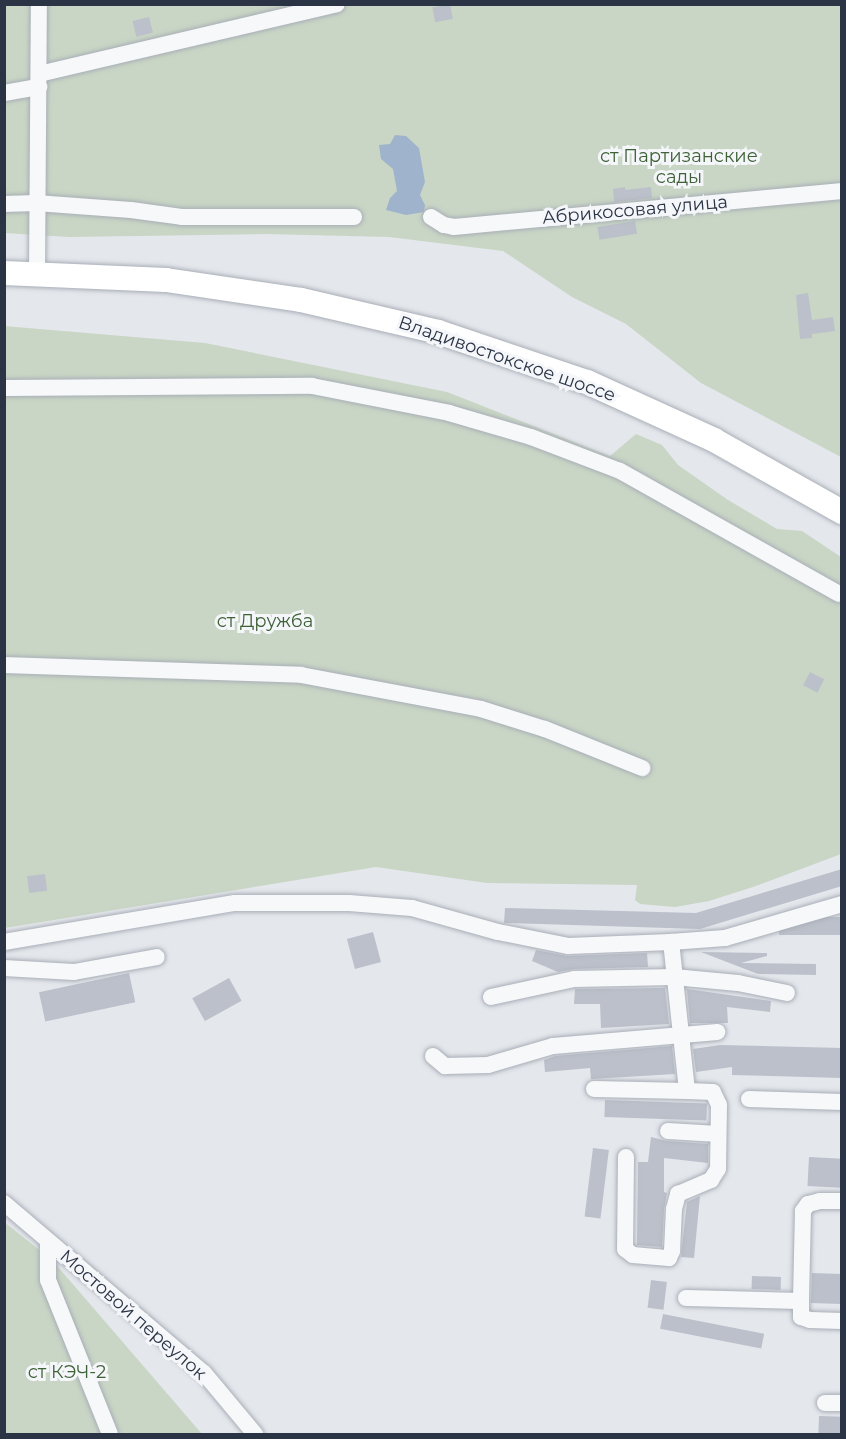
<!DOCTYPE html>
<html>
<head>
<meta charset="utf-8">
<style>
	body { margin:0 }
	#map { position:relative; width:846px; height:1439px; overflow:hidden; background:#e4e7ec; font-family:Montserrat,sans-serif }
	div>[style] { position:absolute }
	.green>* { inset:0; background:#c9d6c5 }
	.water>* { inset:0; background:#9fb4cc }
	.building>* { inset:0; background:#bbc0ca; transform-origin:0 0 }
	.roads { filter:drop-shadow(0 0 2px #a9aeb7) drop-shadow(0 0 2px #a9aeb7) }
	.minor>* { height:16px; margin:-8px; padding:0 8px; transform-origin:8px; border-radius:8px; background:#f7f8fa }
	.highway>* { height:24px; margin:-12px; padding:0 12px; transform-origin:12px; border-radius:12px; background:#fff }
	span { translate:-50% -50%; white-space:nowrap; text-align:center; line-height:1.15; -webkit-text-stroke:6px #f4f6f9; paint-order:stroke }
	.park-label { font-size:18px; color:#3f6138 }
	.street-label { font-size:18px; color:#2b3445 }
	.frame { position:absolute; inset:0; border:6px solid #2b3445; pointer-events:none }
</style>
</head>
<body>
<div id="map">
	<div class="green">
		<i style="clip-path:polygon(4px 5px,841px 5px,841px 457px,701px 383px,626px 324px,572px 297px,503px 251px,389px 237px,266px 234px,69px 237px,5px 233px)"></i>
		<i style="clip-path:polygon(4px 326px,205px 343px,447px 392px,610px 456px,636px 434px,662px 445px,678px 465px,728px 500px,777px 529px,802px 531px,841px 557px,841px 854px,753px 887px,709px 901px,675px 907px,640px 904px,635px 900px,637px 885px,487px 883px,376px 867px,5px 928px)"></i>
		<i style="clip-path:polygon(4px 1222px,52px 1260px,202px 1434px,5px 1434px)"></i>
	</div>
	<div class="water">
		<i style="clip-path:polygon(395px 135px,406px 136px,419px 148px,425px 182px,420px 195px,425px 205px,424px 212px,406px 215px,386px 210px,390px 198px,397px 191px,393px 169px,381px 159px,379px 145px,390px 144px)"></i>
	</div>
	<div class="building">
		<i style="left:450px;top:4px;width:15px;height:18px;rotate:79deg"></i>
		<i style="left:149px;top:17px;width:16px;height:17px;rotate:76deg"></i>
		<i style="clip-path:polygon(625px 187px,625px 190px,651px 187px,652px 198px,614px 202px,613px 189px)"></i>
		<i style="left:635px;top:221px;width:13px;height:38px;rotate:81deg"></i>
		<i style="clip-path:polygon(808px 293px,812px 320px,833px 317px,835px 331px,812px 334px,812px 338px,800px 339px,796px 295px)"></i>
		<i style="left:810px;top:672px;width:16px;height:15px;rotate:27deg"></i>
		<i style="clip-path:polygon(842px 869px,842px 886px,700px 929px,504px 923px,505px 908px,696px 913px)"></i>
		<i style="left:45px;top:874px;width:17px;height:18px;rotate:83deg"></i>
		<i style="left:842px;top:917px;width:18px;height:63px;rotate:90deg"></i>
		<i style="left:373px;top:932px;width:31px;height:27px;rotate:75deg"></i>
		<i style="clip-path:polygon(536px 950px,568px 956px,647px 953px,648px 967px,574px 969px,558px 972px,532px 961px)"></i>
		<i style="clip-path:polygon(701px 952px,767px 953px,767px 956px,741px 963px,816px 964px,816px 975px,758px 974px)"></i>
		<i style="left:129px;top:973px;width:30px;height:92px;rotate:78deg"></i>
		<i style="left:229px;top:978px;width:26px;height:42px;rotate:61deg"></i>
		<i style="clip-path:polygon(665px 988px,669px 1024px,601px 1028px,600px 1004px,574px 1004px,575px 989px)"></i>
		<i style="clip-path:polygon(687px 989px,771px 1001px,770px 1012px,727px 1007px,728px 1023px,690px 1023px)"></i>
		<i style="clip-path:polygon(720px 1045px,842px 1048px,842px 1078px,732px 1075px,732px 1067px,696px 1072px,693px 1049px)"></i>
		<i style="clip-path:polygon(672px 1046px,675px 1074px,591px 1079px,590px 1068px,545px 1072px,544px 1060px,555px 1056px)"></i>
		<i style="left:605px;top:1100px;width:102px;height:17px;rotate:2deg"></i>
		<i style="clip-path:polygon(651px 1137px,667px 1141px,708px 1144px,708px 1163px,664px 1158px,664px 1192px,667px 1193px,664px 1209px,662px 1247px,637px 1245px,638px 1162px,648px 1162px)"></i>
		<i style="left:593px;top:1148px;width:16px;height:69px;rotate:7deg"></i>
		<i style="left:809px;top:1157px;width:33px;height:29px;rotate:3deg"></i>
		<i style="clip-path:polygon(700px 1196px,694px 1258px,681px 1257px,687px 1202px)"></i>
		<i style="left:812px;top:1273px;width:30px;height:30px;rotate:2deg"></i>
		<i style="left:752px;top:1276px;width:29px;height:13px;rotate:2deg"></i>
		<i style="left:651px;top:1280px;width:16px;height:28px;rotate:7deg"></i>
		<i style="left:663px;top:1314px;width:103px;height:15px;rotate:11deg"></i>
		<i style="left:819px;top:1416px;width:23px;height:18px;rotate:2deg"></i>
	</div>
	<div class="roads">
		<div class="minor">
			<i style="left:39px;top:74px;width:306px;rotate:-13.2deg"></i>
			<i style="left:4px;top:93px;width:36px;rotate:-10deg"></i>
			<i style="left:4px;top:204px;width:32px;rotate:-2deg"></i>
			<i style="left:36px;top:203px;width:95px;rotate:4.2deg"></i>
			<i style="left:131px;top:210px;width:51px;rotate:7.8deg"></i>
			<i style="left:182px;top:217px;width:172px"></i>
			<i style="left:431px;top:217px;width:15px;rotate:32deg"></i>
			<i style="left:444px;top:225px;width:10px;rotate:11deg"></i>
			<i style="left:454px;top:227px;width:390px;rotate:-5.3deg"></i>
			<i style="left:37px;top:274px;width:270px;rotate:-89.6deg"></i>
			<i style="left:4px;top:388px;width:308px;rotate:-0.4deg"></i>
			<i style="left:312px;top:386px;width:140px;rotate:11.1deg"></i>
			<i style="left:449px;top:413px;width:85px;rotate:16.3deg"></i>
			<i style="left:531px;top:437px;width:95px;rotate:20.9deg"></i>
			<i style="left:620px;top:471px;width:251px;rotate:29.3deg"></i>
			<i style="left:4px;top:665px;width:297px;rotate:1.9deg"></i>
			<i style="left:301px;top:675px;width:183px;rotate:10.7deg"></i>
			<i style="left:481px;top:709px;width:67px;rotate:17.4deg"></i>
			<i style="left:545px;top:729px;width:105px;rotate:21.9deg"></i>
			<i style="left:4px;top:942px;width:234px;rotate:-9.6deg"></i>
			<i style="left:235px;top:903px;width:114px"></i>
			<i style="left:349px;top:903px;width:63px;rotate:4.5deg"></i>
			<i style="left:412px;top:908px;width:89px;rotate:15.6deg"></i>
			<i style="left:498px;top:932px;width:71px;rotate:11.3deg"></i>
			<i style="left:568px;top:946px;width:103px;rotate:-2.2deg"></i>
			<i style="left:671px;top:942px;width:54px;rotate:-4.2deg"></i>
			<i style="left:725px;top:938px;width:122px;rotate:-16.2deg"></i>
			<i style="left:4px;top:968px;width:70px;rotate:3.3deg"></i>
			<i style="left:74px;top:972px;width:84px;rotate:-10.2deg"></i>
			<i style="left:491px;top:997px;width:85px;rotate:-12.2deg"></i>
			<i style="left:574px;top:979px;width:100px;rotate:-1.1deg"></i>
			<i style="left:674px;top:977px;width:64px;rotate:5.4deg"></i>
			<i style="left:738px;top:983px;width:50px;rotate:11.5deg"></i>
			<i style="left:433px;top:1056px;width:16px;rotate:40deg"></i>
			<i style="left:445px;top:1066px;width:43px;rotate:-1.3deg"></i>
			<i style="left:488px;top:1065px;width:68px;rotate:-16.3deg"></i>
			<i style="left:553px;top:1046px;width:165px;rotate:-4.9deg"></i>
			<i style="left:594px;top:1089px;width:93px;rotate:1.2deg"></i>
			<i style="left:749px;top:1099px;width:93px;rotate:1.8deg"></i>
			<i style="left:668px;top:1131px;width:50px;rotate:3.4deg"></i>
			<i style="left:626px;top:1157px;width:92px;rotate:90.6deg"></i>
			<i style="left:625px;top:1249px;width:10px;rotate:37deg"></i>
			<i style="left:633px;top:1255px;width:36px;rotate:5deg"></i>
			<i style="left:669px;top:1258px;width:8px;rotate:-67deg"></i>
			<i style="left:672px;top:1251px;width:42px;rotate:-87.3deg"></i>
			<i style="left:674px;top:1209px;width:16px;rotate:-75deg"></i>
			<i style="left:678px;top:1194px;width:36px;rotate:-23deg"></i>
			<i style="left:711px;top:1180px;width:13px;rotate:-58deg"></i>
			<i style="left:718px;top:1169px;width:64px;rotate:-89.1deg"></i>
			<i style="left:719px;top:1105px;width:14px;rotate:-115deg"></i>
			<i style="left:713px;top:1092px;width:26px;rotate:-178deg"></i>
			<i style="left:687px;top:1091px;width:150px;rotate:-96.1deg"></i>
			<i style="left:842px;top:1201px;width:22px;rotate:180deg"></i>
			<i style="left:820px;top:1201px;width:12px;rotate:166deg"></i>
			<i style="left:808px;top:1204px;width:9px;rotate:126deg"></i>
			<i style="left:803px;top:1211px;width:90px;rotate:91.3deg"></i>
			<i style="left:801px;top:1301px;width:16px;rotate:90deg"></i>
			<i style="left:801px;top:1317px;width:9px;rotate:18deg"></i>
			<i style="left:810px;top:1320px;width:32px;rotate:2deg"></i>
			<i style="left:4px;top:1203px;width:262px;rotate:40.4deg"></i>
			<i style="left:204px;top:1373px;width:80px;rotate:50.1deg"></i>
			<i style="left:48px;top:1242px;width:38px;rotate:90deg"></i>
			<i style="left:48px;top:1280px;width:166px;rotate:68.1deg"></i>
			<i style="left:686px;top:1298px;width:115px;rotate:1.5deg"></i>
			<i style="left:825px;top:1403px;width:17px"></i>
		</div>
		<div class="highway">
			<i style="left:4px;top:273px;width:162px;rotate:2.5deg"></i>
			<i style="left:166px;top:280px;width:136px;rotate:8.4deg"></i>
			<i style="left:301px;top:300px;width:141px;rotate:13.1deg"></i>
			<i style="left:438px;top:332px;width:157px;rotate:18.6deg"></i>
			<i style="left:587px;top:382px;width:140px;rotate:24.5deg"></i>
			<i style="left:714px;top:440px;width:147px;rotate:29.4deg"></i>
		</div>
	</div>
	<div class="park-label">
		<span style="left:679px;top:167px">ст Партизанские<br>сады</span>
		<span style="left:265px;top:621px">ст Дружба</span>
		<span style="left:67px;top:1372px">ст КЭЧ-2</span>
	</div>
	<div class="street-label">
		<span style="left:635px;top:210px;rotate:-5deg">Абрикосовая улица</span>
		<span style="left:507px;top:359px;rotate:19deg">Владивостокское шоссе</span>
		<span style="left:133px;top:1315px;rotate:41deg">Мостовой переулок</span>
	</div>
	<div class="frame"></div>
</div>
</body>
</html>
